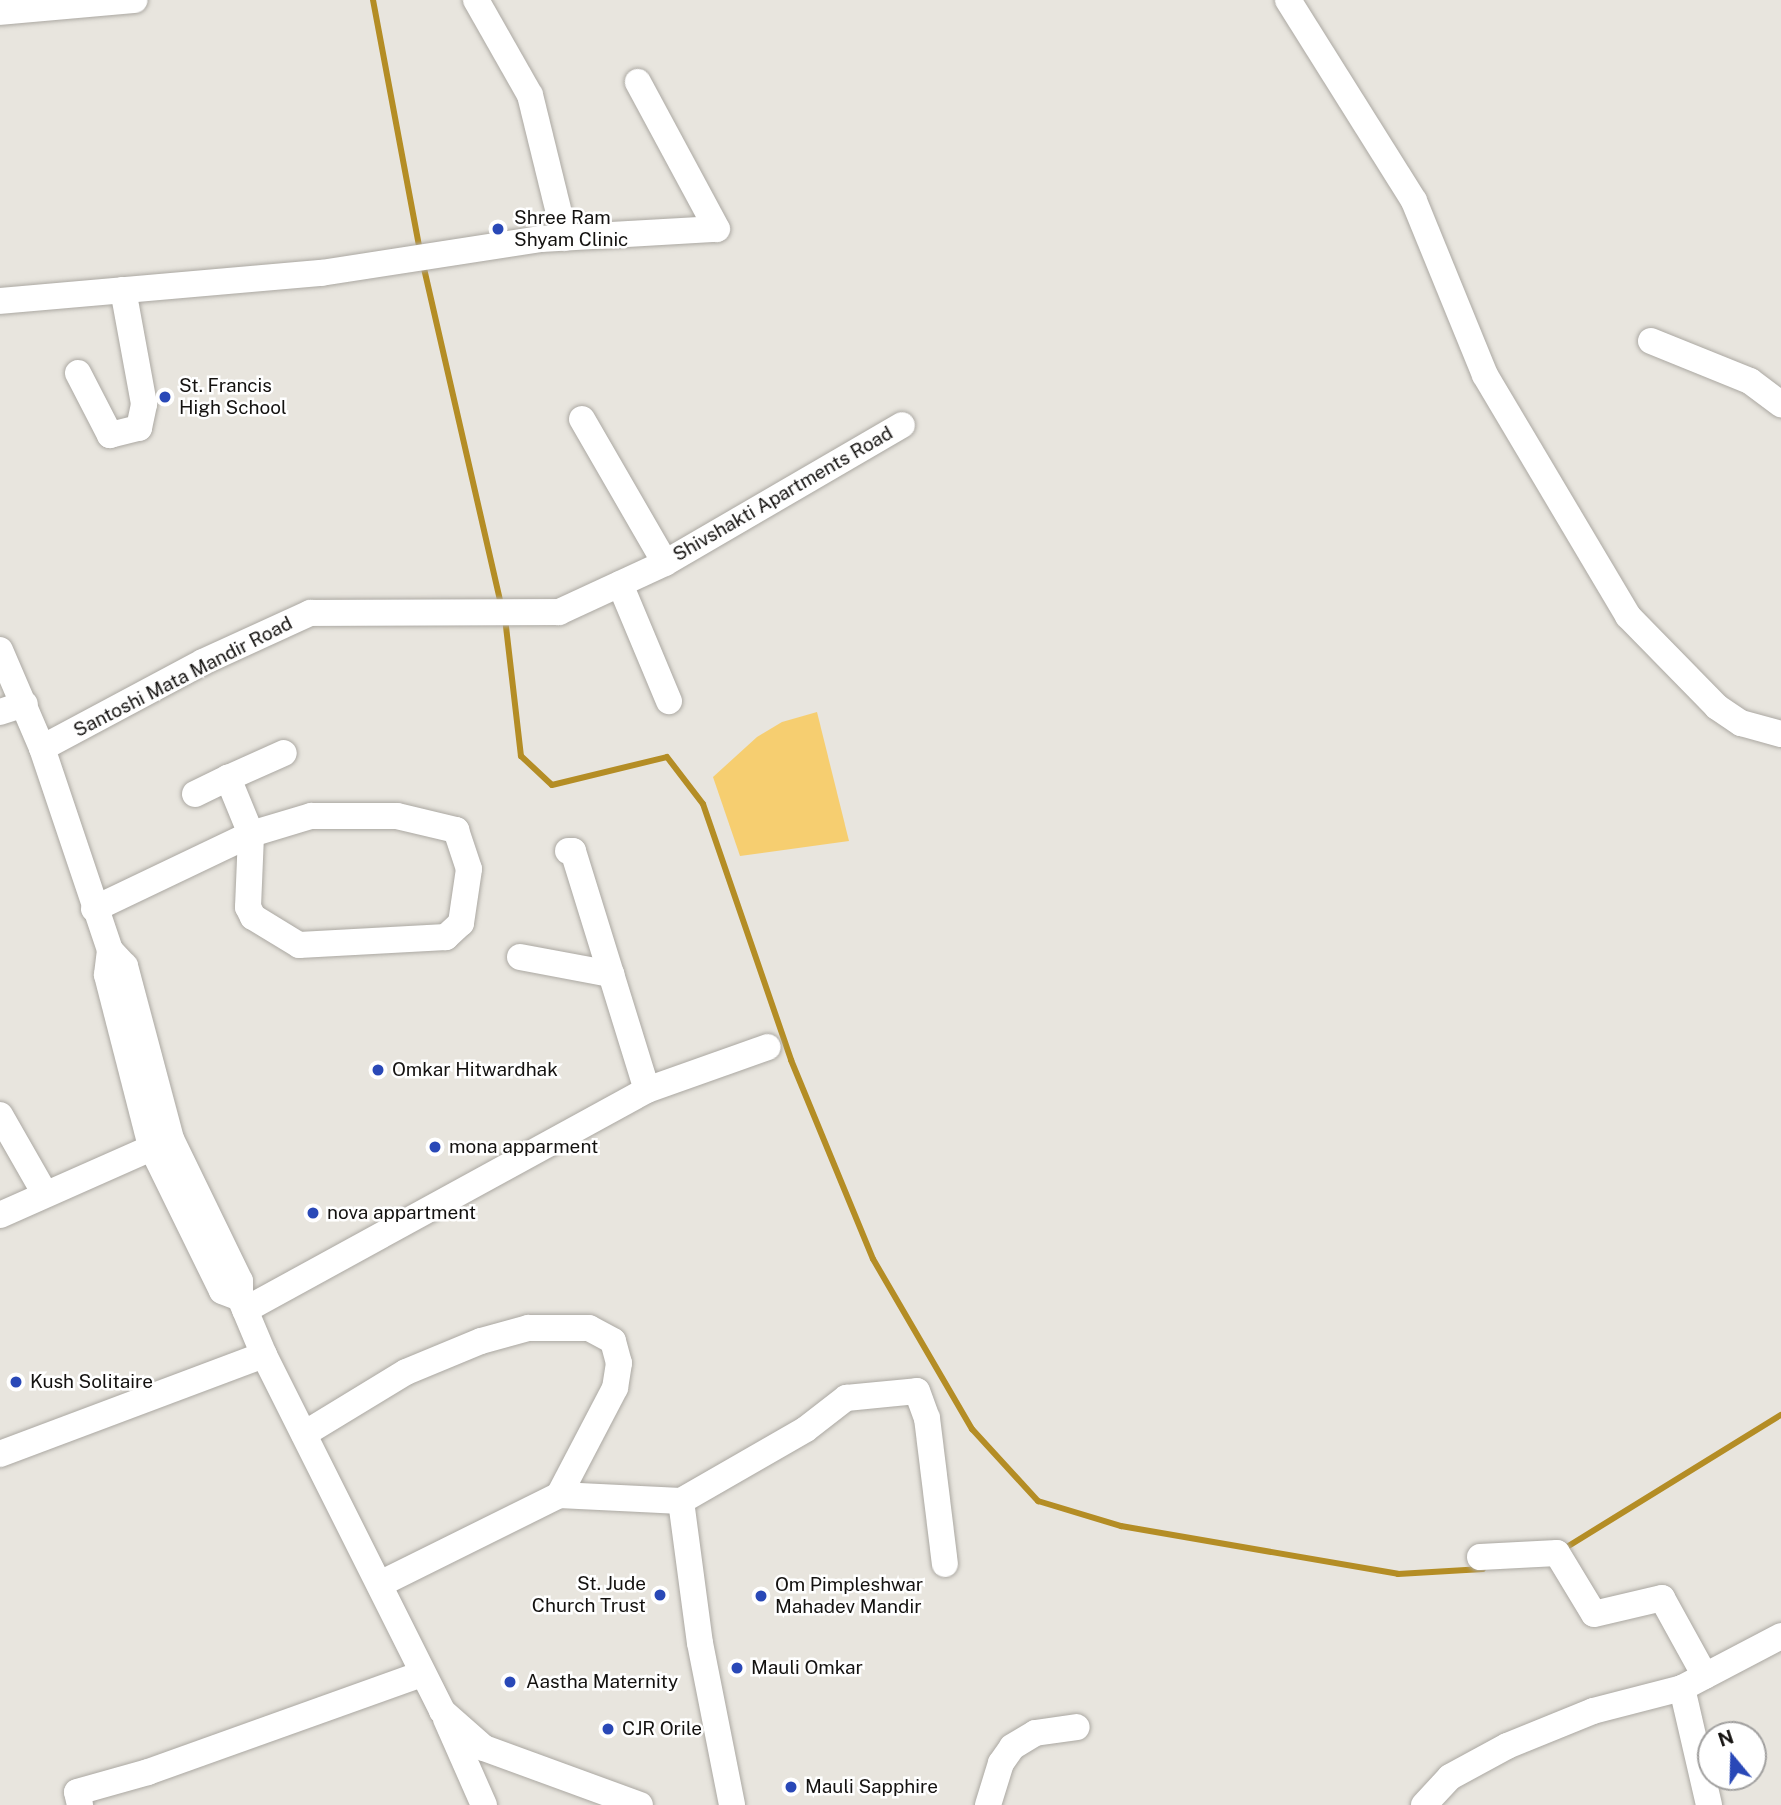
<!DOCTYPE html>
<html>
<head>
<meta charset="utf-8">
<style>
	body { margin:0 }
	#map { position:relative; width:1781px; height:1805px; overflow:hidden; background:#e8e5de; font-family:"Public Sans",sans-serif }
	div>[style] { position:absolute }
	.green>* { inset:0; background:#f6ce70 }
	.stream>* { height:6px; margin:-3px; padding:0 3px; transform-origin:3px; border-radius:3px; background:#b48d25 }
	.roads { filter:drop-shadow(0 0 2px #aba8a2) drop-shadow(0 0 2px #aba8a2) }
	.minor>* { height:26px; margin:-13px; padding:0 13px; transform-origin:13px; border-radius:13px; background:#fff }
	.dots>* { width:19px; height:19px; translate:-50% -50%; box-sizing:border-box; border:4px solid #fff; border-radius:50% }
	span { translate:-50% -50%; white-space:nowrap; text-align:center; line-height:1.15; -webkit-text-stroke:5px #fff; paint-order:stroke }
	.poi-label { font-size:19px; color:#141210 }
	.left { translate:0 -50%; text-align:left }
	.right { translate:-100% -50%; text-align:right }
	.street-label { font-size:19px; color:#141210 }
	.north { position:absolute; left:1697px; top:1721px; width:70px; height:70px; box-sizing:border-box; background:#fff; border:2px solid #a1a09f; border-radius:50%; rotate:341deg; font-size:19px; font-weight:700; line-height:28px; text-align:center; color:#141210 }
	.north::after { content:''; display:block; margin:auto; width:24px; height:32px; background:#2948b7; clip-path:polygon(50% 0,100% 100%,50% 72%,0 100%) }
</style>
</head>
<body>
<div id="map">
	<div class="green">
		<i style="clip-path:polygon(817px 712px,849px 841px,740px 856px,713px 777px,757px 737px,782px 722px)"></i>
	</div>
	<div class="stream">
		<i style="left:373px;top:0;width:254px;rotate:79.4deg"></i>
		<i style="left:423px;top:264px;width:349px;rotate:77.1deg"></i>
		<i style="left:505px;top:618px;width:139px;rotate:83.4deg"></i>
		<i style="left:521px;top:756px;width:42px;rotate:43.1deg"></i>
		<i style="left:552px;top:785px;width:118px;rotate:-13.7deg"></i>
		<i style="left:667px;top:757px;width:59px;rotate:52.5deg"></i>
		<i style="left:703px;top:804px;width:271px;rotate:71deg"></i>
		<i style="left:791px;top:1060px;width:215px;rotate:67.6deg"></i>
		<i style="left:873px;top:1259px;width:197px;rotate:59.8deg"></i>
		<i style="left:972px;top:1429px;width:98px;rotate:47.5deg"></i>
		<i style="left:1038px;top:1501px;width:87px;rotate:16.8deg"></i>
		<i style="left:1121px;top:1526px;width:281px;rotate:9.8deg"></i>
		<i style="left:1398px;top:1574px;width:85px;rotate:-3.4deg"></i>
		<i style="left:1562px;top:1550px;width:257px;rotate:-31.7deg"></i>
	</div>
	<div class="roads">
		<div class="minor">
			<i style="left:476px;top:0;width:109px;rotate:60.4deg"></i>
			<i style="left:530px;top:95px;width:147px;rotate:76.2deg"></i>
			<i style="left:1288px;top:0;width:237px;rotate:57.9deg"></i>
			<i style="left:1414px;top:201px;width:188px;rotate:67.8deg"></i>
			<i style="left:1485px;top:375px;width:280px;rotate:59.3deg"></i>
			<i style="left:1628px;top:616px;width:127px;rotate:45.6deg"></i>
			<i style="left:1717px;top:707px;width:29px;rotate:34deg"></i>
			<i style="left:1741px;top:723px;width:41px;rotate:15.4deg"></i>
			<i style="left:0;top:12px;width:135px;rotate:-5.1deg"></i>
			<i style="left:0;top:301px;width:322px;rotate:-5deg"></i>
			<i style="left:321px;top:273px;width:223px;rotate:-8.8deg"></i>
			<i style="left:541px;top:239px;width:176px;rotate:-3.3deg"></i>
			<i style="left:717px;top:229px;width:167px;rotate:-118.3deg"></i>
			<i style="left:1651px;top:341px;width:107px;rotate:22deg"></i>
			<i style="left:1750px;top:381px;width:39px;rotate:37deg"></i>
			<i style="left:78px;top:373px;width:70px;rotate:62.7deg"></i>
			<i style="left:110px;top:435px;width:30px;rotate:-14deg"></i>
			<i style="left:139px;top:428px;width:25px;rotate:-78deg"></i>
			<i style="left:144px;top:404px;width:116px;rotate:-100.4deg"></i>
			<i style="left:582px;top:419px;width:166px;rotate:60deg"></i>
			<i style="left:620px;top:584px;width:127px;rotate:67.3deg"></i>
			<i style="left:0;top:650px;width:107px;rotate:66.8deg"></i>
			<i style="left:42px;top:748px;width:213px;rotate:71.4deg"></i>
			<i style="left:110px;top:950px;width:22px;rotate:47deg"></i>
			<i style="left:125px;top:966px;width:179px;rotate:75.1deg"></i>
			<i style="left:171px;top:1139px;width:158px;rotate:64.1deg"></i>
			<i style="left:240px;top:1281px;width:17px;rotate:90deg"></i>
			<i style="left:240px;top:1298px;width:62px;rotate:67.2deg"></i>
			<i style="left:264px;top:1355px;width:398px;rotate:63.4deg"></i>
			<i style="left:442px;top:1711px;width:56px;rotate:41.4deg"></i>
			<i style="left:484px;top:1748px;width:166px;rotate:20.1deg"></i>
			<i style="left:0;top:712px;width:26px;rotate:-18deg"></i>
			<i style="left:42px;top:748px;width:183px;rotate:-28.1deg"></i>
			<i style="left:203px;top:662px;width:118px;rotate:-24.6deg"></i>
			<i style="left:310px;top:613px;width:249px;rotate:-0.2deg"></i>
			<i style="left:559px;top:612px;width:117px;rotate:-24.8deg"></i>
			<i style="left:665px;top:563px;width:274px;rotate:-30.2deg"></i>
			<i style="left:195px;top:794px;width:37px;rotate:-26deg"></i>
			<i style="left:568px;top:851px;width:5px"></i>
			<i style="left:573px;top:851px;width:250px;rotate:72.8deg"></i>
			<i style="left:94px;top:909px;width:174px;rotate:-25.5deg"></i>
			<i style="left:251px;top:834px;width:63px;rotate:-16.7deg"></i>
			<i style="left:311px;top:816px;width:86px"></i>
			<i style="left:397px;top:816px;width:61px;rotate:13.3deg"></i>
			<i style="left:456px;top:830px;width:41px;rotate:71.6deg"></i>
			<i style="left:469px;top:869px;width:55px;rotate:98.4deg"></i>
			<i style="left:461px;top:923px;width:21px;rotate:137deg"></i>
			<i style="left:446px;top:937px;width:147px;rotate:176.9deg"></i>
			<i style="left:299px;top:945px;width:54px;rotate:-148.7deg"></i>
			<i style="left:253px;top:917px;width:11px;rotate:-117deg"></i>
			<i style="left:248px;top:907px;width:73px;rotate:-87.6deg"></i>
			<i style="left:251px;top:834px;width:61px;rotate:-112.3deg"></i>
			<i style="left:228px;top:778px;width:61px;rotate:-24.1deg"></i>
			<i style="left:110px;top:950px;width:25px;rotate:97deg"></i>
			<i style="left:107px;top:975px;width:177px;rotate:75.6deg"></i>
			<i style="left:151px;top:1146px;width:161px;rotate:63.9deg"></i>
			<i style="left:222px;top:1291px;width:19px;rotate:21deg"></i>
			<i style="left:520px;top:957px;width:93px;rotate:10.6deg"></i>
			<i style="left:0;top:1115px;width:89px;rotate:60.3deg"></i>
			<i style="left:0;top:1215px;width:183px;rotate:-23.9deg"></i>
			<i style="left:245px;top:1310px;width:458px;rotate:-28.7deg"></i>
			<i style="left:647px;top:1090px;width:128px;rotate:-19.6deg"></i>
			<i style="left:304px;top:1434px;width:119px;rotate:-31.3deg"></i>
			<i style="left:406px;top:1372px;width:81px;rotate:-22.5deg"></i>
			<i style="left:481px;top:1341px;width:49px;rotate:-15.5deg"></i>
			<i style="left:528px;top:1328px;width:61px"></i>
			<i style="left:589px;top:1328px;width:27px;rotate:28deg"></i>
			<i style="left:613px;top:1341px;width:23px;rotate:75deg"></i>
			<i style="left:619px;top:1363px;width:25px;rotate:99deg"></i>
			<i style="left:615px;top:1388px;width:121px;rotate:117.6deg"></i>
			<i style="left:0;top:1454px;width:282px;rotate:-20.6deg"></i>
			<i style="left:681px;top:1501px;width:143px;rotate:82.4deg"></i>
			<i style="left:700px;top:1643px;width:165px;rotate:78.8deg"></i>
			<i style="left:1480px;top:1557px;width:77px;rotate:-3deg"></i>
			<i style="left:1557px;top:1553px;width:71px;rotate:58.8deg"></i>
			<i style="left:1594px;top:1614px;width:70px;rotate:-13.2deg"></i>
			<i style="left:1662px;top:1598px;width:89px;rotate:61.1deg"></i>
			<i style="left:380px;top:1584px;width:200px;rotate:-26.4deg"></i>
			<i style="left:559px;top:1495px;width:122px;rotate:2.8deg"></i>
			<i style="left:681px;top:1501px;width:144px;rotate:-29.9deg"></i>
			<i style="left:806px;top:1429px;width:51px;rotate:-37.8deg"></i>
			<i style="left:846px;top:1398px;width:71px;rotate:-5.6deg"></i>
			<i style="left:917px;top:1391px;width:29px;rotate:70deg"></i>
			<i style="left:927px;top:1418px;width:147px;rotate:83deg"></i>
			<i style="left:1682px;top:1688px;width:120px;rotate:77deg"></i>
			<i style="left:446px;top:1719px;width:94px;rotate:66.2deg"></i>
			<i style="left:80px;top:1805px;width:13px;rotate:-103deg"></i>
			<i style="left:77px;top:1792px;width:74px;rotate:-15.7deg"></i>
			<i style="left:148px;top:1772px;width:291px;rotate:-19.7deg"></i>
			<i style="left:988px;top:1805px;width:44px;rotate:-72.8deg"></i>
			<i style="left:1001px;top:1763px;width:19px;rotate:-55deg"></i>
			<i style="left:1012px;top:1747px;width:27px;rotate:-31deg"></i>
			<i style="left:1035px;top:1733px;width:42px;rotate:-8.1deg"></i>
			<i style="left:1424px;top:1805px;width:38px;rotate:-47deg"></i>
			<i style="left:1450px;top:1777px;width:65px;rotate:-28.5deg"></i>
			<i style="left:1507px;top:1746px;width:93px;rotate:-22.1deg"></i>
			<i style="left:1593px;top:1711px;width:92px;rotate:-14.5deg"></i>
			<i style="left:1682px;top:1688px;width:112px;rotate:-27.7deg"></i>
		</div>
	</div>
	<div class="dots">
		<i style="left:498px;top:229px;background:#2948b7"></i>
		<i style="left:165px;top:397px;background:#2948b7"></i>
		<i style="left:378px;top:1070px;background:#2948b7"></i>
		<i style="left:435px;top:1147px;background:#2948b7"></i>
		<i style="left:313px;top:1213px;background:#2948b7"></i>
		<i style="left:16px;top:1382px;background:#2948b7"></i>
		<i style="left:660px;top:1595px;background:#2948b7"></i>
		<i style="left:761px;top:1596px;background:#2948b7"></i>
		<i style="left:737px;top:1668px;background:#2948b7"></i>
		<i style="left:510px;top:1682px;background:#2948b7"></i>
		<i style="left:608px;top:1729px;background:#2948b7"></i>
		<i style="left:791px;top:1787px;background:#2948b7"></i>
	</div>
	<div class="poi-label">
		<span class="left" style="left:514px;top:229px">Shree Ram<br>Shyam Clinic</span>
		<span class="left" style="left:179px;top:397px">St. Francis<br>High School</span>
		<span class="left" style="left:392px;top:1070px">Omkar Hitwardhak</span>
		<span class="left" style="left:449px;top:1147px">mona apparment</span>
		<span class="left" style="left:327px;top:1213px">nova appartment</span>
		<span class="left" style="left:30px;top:1382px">Kush Solitaire</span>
		<span class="right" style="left:646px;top:1595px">St. Jude<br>Church Trust</span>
		<span class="left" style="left:775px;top:1596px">Om Pimpleshwar<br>Mahadev Mandir</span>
		<span class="left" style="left:751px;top:1668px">Mauli Omkar</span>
		<span class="left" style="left:526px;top:1682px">Aastha Maternity</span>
		<span class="left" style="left:622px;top:1729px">CJR Orile</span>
		<span class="left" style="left:805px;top:1787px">Mauli Sapphire</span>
	</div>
	<div class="street-label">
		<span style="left:783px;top:494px;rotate:-30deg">Shivshakti Apartments Road</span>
		<span style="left:183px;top:677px;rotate:-27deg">Santoshi Mata Mandir Road</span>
	</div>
	<div class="north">N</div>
</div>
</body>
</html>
